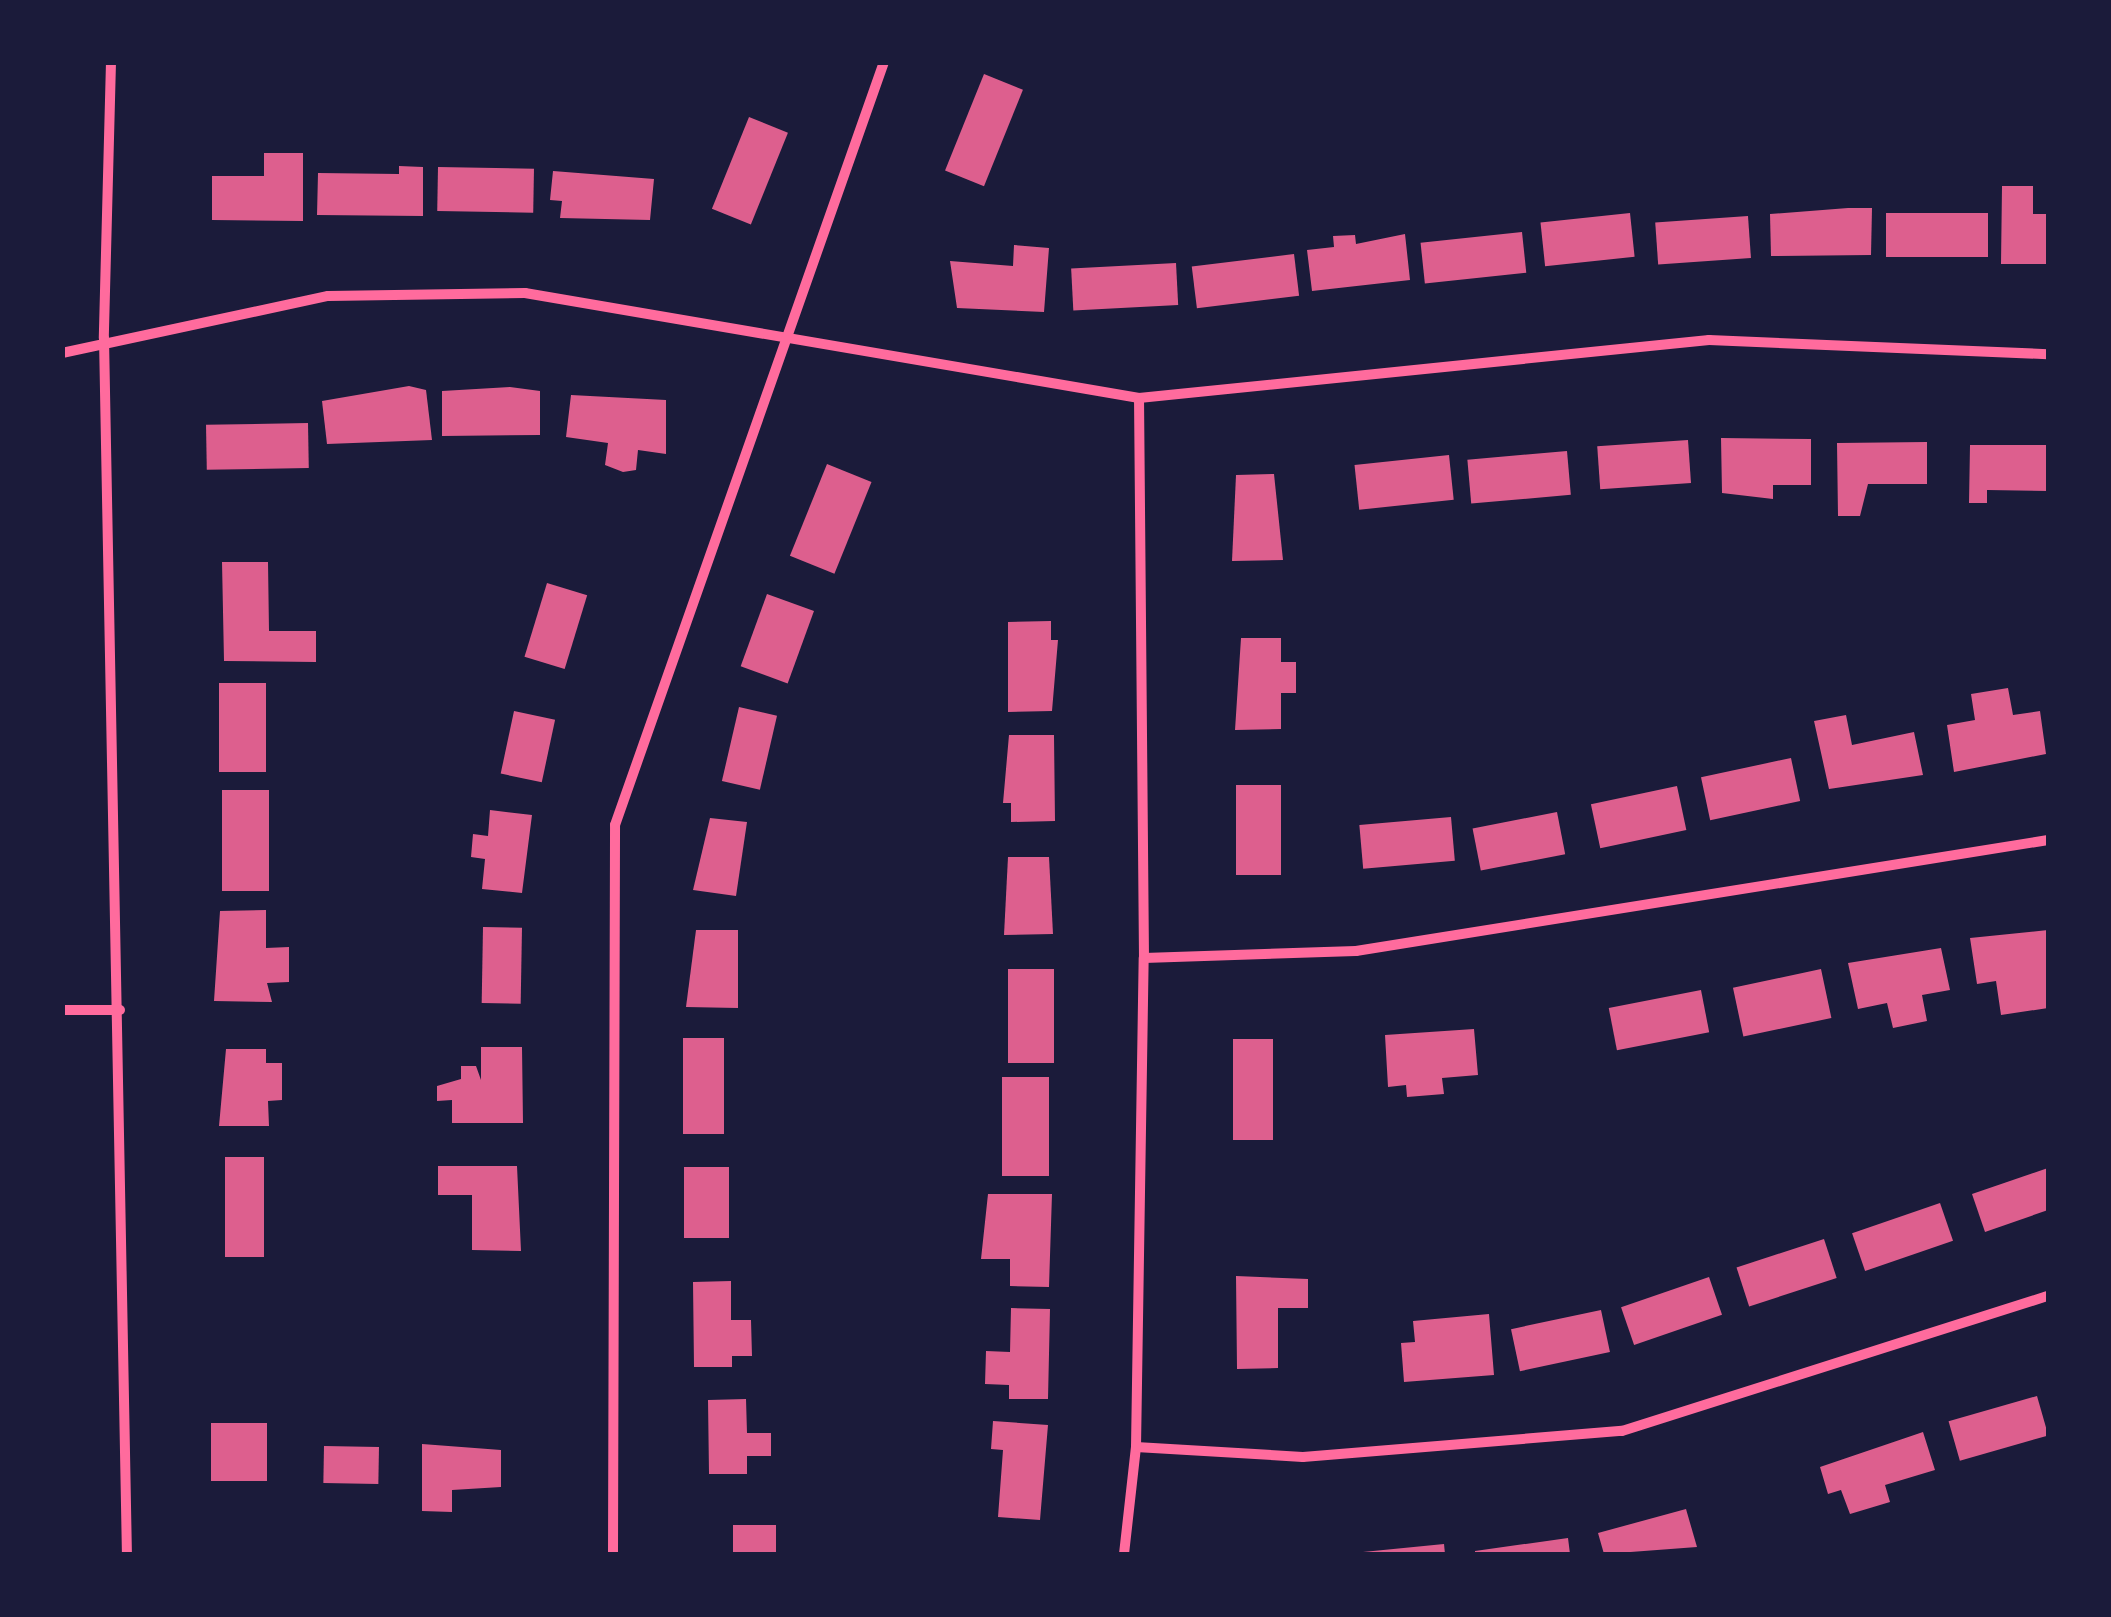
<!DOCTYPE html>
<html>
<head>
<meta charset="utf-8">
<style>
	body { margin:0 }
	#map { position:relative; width:2111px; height:1617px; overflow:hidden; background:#1b1b3a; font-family:Signika,sans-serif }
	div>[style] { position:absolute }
	.building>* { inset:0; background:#dd5f8e; transform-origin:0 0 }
	.minor>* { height:10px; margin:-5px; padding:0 5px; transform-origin:5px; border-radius:5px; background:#ff6b9d }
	span { translate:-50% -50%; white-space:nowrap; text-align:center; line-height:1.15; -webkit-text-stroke:10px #1b1b3a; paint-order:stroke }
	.frame { position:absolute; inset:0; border:65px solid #1b1b3a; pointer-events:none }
</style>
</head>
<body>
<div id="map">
	<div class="building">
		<i style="left:984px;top:74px;width:42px;height:104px;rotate:22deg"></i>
		<i style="left:749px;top:117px;width:42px;height:99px;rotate:22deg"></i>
		<i style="clip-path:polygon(264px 153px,303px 153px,303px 221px,212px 220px,212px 176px,264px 176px)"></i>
		<i style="clip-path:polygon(399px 166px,423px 167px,423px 216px,317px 215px,318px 173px,399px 174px)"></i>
		<i style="left:438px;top:167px;width:96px;height:44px;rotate:1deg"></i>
		<i style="clip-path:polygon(553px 171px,654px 179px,650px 220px,560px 218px,562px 201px,550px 200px)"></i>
		<i style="clip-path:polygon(2002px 186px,2033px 186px,2033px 214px,2048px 214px,2048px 264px,2001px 264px)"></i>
		<i style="clip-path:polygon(1848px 208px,1872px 208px,1871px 255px,1771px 256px,1770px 214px)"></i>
		<i style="left:1630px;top:213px;width:44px;height:90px;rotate:84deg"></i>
		<i style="left:1886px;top:213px;width:102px;height:44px"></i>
		<i style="left:1748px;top:216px;width:42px;height:93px;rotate:86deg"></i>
		<i style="left:1522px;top:232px;width:41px;height:102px;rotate:84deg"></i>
		<i style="clip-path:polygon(1405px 234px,1410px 280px,1312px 291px,1307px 250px,1334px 247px,1333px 236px,1355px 235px,1356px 244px)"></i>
		<i style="clip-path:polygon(1014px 245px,1049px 248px,1044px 312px,957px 308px,950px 261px,1013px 266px)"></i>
		<i style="left:1294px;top:254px;width:42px;height:103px;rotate:83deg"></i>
		<i style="left:1176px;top:263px;width:42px;height:105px;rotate:87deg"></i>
		<i style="clip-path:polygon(409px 386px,426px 390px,432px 440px,327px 444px,322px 401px)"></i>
		<i style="clip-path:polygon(510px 387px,540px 391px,540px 435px,442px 436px,442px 391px)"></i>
		<i style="clip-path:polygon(571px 395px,666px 400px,666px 454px,638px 450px,636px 470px,623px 472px,605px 465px,608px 443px,566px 437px)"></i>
		<i style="left:308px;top:423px;width:45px;height:102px;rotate:89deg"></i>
		<i style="clip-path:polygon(1721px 438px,1811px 439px,1811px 485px,1773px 485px,1773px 499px,1722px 493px)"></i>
		<i style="left:1688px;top:440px;width:43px;height:91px;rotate:86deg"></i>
		<i style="clip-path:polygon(1927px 442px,1927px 484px,1868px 484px,1860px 516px,1838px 516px,1837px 443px)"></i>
		<i style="clip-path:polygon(1970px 445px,2048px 445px,2048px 491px,1987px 490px,1987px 503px,1969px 503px)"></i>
		<i style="left:1567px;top:451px;width:44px;height:100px;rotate:85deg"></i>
		<i style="left:1449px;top:455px;width:45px;height:95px;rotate:84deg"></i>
		<i style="left:827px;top:464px;width:48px;height:99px;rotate:22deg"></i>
		<i style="clip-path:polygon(1274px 474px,1283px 560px,1232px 561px,1236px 475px)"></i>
		<i style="clip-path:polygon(222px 562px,268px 562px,269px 631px,316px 631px,316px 662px,224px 661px)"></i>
		<i style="left:547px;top:583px;width:42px;height:77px;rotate:17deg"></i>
		<i style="left:767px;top:594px;width:50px;height:77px;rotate:20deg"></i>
		<i style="clip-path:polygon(1051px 621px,1051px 640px,1058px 640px,1052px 711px,1008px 712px,1008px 622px)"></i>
		<i style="clip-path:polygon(1241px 638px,1281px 638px,1281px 662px,1296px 662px,1296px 693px,1281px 693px,1281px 729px,1235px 730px)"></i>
		<i style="left:219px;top:683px;width:47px;height:89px"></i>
		<i style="clip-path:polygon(2008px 688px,2013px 715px,2040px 711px,2046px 754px,1954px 772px,1947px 725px,1975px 720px,1971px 694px)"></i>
		<i style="left:739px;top:707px;width:39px;height:76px;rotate:13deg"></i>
		<i style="left:514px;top:711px;width:42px;height:64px;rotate:12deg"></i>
		<i style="clip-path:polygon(1846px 715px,1852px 745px,1914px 732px,1923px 775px,1829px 789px,1814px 721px)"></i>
		<i style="clip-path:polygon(1009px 735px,1054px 735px,1055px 821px,1011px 822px,1011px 803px,1003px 803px)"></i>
		<i style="left:1791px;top:758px;width:44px;height:92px;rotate:78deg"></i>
		<i style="left:1281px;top:785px;width:90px;height:45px;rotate:90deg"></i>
		<i style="left:1677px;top:786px;width:45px;height:88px;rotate:78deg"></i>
		<i style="left:222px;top:790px;width:47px;height:101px"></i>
		<i style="clip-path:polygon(490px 810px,532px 815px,522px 893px,482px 889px,485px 859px,471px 857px,473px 834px,488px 836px)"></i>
		<i style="left:1557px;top:812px;width:43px;height:86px;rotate:79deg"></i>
		<i style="left:1451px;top:817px;width:44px;height:92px;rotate:85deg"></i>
		<i style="clip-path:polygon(710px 818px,747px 822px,736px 896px,693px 890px)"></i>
		<i style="clip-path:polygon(1008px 857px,1049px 857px,1053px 934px,1004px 935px)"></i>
		<i style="clip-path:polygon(266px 910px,266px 948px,289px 947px,289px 982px,267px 983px,272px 1002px,214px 1001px,220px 911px)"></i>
		<i style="left:483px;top:927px;width:39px;height:76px;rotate:1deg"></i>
		<i style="clip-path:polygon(696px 930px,738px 930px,738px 1008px,686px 1007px)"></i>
		<i style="clip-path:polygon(2048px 930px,2048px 1008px,2001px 1015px,1996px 981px,1977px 984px,1970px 938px)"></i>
		<i style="clip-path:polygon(1941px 948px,1950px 990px,1922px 995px,1927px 1021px,1893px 1028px,1887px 1003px,1858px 1009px,1848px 963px)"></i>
		<i style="left:1008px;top:969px;width:46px;height:94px"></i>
		<i style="left:1821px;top:969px;width:50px;height:90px;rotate:78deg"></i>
		<i style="left:1701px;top:990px;width:43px;height:94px;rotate:79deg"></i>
		<i style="clip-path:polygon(1474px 1029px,1478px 1075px,1442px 1078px,1444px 1094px,1407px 1097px,1406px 1085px,1388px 1087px,1385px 1035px)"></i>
		<i style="left:724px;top:1038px;width:96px;height:41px;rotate:90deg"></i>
		<i style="left:1233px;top:1039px;width:40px;height:101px"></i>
		<i style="clip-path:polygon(481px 1047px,522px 1047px,523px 1123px,452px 1123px,452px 1100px,437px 1101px,437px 1086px,461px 1079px,461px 1066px,476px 1066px,481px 1080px)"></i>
		<i style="clip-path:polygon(226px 1049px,266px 1049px,266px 1063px,282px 1063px,282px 1100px,268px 1101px,269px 1126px,219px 1126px)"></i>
		<i style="left:1002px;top:1077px;width:47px;height:99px"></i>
		<i style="left:225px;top:1157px;width:39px;height:100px"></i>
		<i style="clip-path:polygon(438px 1166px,517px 1166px,521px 1251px,472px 1250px,472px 1195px,438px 1195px)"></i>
		<i style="left:684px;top:1167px;width:45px;height:71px"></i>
		<i style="clip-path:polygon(2048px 1168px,2048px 1210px,1985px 1232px,1972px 1194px)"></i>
		<i style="clip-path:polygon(988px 1194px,1052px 1194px,1049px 1287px,1010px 1286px,1010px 1259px,981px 1259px)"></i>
		<i style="left:1940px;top:1203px;width:40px;height:93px;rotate:71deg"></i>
		<i style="left:1824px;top:1239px;width:41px;height:92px;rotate:72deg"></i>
		<i style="clip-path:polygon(1236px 1276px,1308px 1279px,1308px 1308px,1278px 1308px,1278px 1368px,1237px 1369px)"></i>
		<i style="left:1709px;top:1277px;width:40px;height:93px;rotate:71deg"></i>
		<i style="clip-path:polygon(731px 1281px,731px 1320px,751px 1320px,752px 1356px,732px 1356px,732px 1367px,694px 1367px,693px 1282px)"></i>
		<i style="clip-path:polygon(1011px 1308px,1050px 1309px,1048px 1399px,1009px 1399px,1009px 1385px,985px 1384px,986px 1351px,1010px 1352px)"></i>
		<i style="left:1601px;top:1310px;width:43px;height:92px;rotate:78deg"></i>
		<i style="clip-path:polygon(1489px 1314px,1494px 1375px,1404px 1382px,1401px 1343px,1415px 1342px,1413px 1321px)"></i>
		<i style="left:2037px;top:1396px;width:41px;height:92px;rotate:74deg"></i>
		<i style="clip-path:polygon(746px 1399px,747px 1433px,771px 1433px,771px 1456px,747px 1456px,747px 1474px,709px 1474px,708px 1400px)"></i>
		<i style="clip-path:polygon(993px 1421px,1048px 1425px,1040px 1520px,998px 1517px,1003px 1450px,991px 1449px)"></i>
		<i style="left:211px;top:1423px;width:56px;height:58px"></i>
		<i style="clip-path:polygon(1923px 1432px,1935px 1470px,1885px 1485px,1890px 1502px,1850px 1514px,1841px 1490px,1828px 1494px,1820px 1467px)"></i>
		<i style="clip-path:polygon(422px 1444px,501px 1450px,501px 1487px,452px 1490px,452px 1512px,422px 1511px)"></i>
		<i style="left:324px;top:1446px;width:55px;height:37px;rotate:1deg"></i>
		<i style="clip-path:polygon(1686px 1509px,1697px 1547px,1604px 1554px,1598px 1533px)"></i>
		<i style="left:776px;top:1525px;width:29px;height:43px;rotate:90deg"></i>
		<i style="clip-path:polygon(1568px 1538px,1570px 1554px,1475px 1554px,1475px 1551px)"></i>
		<i style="clip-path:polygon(1444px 1544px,1445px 1554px,1363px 1554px,1363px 1552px)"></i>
	</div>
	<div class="minor">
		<i style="left:111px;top:62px;width:276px;rotate:91.5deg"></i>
		<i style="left:104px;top:338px;width:1216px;rotate:88.92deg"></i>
		<i style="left:62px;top:353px;width:272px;rotate:-12.1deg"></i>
		<i style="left:328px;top:296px;width:197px;rotate:-0.9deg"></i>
		<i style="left:525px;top:293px;width:623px;rotate:9.7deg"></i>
		<i style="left:1139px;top:398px;width:573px;rotate:-5.81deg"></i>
		<i style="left:1709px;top:340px;width:339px;rotate:2.4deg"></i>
		<i style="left:1144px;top:958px;width:212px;rotate:-1.9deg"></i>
		<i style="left:1356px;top:951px;width:701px;rotate:-9.11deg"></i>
		<i style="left:62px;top:1010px;width:58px"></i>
		<i style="left:1136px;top:1447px;width:167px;rotate:3.4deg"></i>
		<i style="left:1303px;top:1457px;width:320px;rotate:-4.7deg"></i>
		<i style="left:1622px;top:1431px;width:447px;rotate:-17.6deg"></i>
		<i style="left:613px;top:1554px;width:729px;rotate:-89.84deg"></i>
		<i style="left:615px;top:825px;width:809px;rotate:-70.58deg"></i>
		<i style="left:1124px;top:1554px;width:108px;rotate:-83.6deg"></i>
		<i style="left:1136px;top:1447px;width:489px;rotate:-89.1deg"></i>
		<i style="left:1144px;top:958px;width:560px;rotate:-90.51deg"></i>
	</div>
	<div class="frame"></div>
</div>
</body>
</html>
